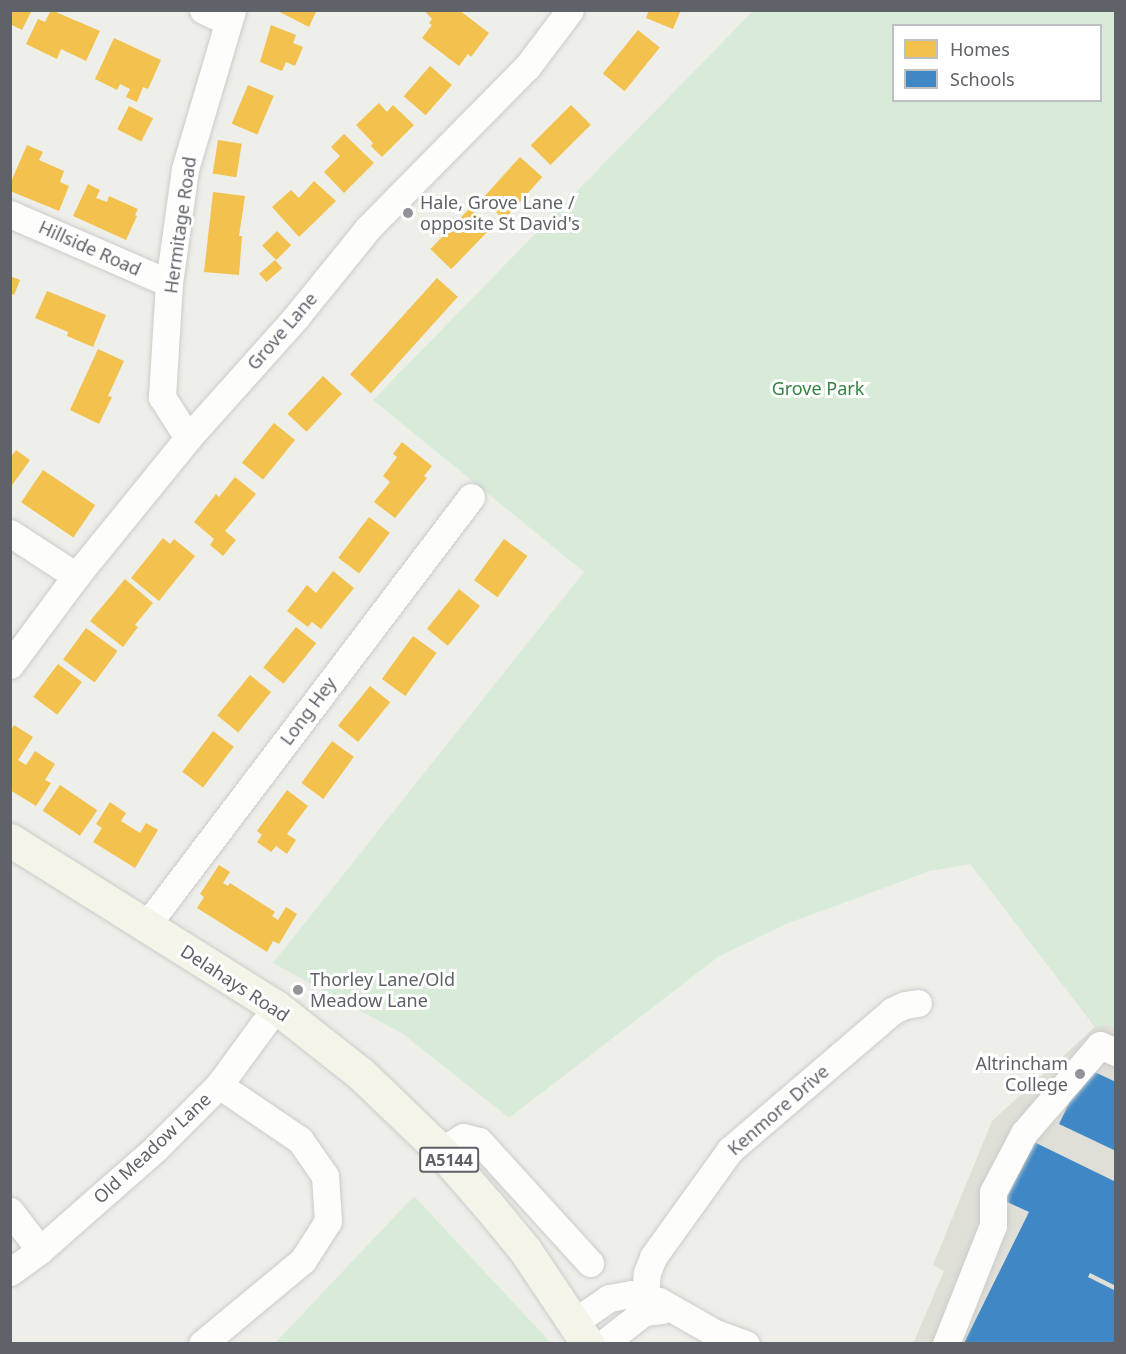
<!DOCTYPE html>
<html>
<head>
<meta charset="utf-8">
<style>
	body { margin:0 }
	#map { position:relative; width:1126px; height:1354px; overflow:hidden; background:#efefea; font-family:"Noto Sans",sans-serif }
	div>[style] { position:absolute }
	.education>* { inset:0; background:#dfdfd8 }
	.green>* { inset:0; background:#d8ebd9 }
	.homes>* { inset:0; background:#f2c14e; transform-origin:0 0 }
	.schools>* { inset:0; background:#3f88c5 }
	.roads { filter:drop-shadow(0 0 2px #cbcbcb) drop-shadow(0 0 2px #cbcbcb) }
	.minor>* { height:27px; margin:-13.5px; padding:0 13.5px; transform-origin:13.5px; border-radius:13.5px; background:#fdfdfc }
	.major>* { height:33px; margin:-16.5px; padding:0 16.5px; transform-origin:16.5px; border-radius:16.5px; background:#f4f4e9 }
	.dots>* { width:16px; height:16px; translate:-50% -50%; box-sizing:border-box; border:3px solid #fff; border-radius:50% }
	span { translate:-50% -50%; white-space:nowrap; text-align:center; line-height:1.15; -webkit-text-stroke:6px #fff; paint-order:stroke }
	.shield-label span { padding:2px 4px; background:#fff; border:2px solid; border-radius:4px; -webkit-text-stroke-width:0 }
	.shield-label { font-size:16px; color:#5f6268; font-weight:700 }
	.poi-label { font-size:18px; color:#5f6268 }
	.left { translate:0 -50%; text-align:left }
	.right { translate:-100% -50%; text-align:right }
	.street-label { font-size:18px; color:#5f6268 }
	.park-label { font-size:18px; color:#348244 }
	.frame { position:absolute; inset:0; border:12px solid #5f6268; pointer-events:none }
	.legend { position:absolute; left:892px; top:24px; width:210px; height:78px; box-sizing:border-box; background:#fff; border:2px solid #bfc0c3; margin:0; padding:8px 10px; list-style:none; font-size:18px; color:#5f6268 }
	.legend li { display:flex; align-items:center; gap:12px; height:30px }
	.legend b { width:30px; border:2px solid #bfc0c3 }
</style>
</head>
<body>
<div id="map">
	<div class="education">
		<i style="clip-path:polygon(1115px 739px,1115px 1343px,913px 1344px,944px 1271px,933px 1265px,992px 1121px,1095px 1027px,973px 867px)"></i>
	</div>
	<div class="green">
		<i style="clip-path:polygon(evenodd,753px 11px,1115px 11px,1115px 1029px,1106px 1025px,1096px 1027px,970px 864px,930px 871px,786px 924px,718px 957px,509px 1118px,403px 1034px,273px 963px,584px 572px,373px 400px,753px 11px,894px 26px,1100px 26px,1100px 100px,894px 100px,894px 26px)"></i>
		<i style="clip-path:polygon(414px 1196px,551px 1343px,275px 1343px)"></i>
	</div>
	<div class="homes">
		<i style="clip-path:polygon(10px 10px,32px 10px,22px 30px,10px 24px)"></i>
		<i style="clip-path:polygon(51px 10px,100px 31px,86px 61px,61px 49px,57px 59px,26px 44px,38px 19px,45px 22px)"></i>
		<i style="clip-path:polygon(276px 10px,317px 10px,309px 27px)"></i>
		<i style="clip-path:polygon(424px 10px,459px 10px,489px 33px,471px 57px,468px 54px,459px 66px,422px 38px,432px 25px,429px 23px,432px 19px)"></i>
		<i style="clip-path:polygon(649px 10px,681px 10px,673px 29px,646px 18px)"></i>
		<i style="clip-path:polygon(271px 25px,296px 35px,293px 43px,303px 47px,295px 66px,286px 62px,282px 71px,260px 62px)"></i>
		<i style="left:638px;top:30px;width:28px;height:56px;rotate:39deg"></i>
		<i style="clip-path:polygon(114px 38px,161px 60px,148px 89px,143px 87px,137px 102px,126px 97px,130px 89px,120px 84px,117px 90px,95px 79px)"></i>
		<i style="left:430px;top:66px;width:29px;height:40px;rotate:41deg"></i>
		<i style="left:248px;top:85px;width:28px;height:42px;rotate:23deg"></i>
		<i style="clip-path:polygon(379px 103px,387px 112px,393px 105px,414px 125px,382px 157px,371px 146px,373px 143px,356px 125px)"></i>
		<i style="left:571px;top:105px;width:28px;height:57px;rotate:45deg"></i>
		<i style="left:129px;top:106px;width:27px;height:26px;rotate:27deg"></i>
		<i style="clip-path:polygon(344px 134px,374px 163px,344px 193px,324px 172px,340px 156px,331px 147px)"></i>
		<i style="left:218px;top:140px;width:24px;height:34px;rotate:9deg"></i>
		<i style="clip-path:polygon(27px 145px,43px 152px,39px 160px,64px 171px,60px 182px,69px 186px,59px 211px,10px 191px,10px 184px)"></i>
		<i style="left:520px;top:157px;width:30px;height:57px;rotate:42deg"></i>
		<i style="clip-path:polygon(314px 181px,336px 201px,299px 237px,272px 207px,291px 190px,299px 198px)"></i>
		<i style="clip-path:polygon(88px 184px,100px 190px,96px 198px,107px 202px,109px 196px,138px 209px,135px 215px,137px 216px,126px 240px,73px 216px)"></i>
		<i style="clip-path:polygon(213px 192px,245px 196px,239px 236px,242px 236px,239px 275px,204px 272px)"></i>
		<i style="left:470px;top:208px;width:29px;height:57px;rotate:44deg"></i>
		<i style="left:277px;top:231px;width:20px;height:21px;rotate:45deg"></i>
		<i style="left:275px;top:260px;width:11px;height:21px;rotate:49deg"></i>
		<i style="clip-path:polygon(10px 276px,20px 280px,14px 295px,10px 293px)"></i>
		<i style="left:437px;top:278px;width:28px;height:130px;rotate:42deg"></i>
		<i style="clip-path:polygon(47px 291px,106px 315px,93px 347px,67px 336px,68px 332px,35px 318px)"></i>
		<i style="clip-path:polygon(98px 349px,124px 361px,108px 396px,112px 397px,99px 424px,70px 410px)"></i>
		<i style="left:323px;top:376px;width:26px;height:52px;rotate:43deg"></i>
		<i style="left:274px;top:423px;width:27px;height:51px;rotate:39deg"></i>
		<i style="clip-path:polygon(402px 442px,432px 466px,424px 476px,427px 478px,395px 518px,374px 502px,390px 482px,383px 476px,397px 457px,393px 454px)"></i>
		<i style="clip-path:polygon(16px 450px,30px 460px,10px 488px,10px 458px)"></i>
		<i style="left:43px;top:470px;width:63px;height:39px;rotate:34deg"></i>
		<i style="clip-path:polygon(235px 477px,256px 494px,225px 531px,236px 540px,223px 556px,210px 545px,214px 539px,194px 522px,216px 494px,219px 497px)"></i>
		<i style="left:369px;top:517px;width:26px;height:51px;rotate:37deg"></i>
		<i style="clip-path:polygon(163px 538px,170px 544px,174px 539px,195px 556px,159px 601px,131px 578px)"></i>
		<i style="left:504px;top:539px;width:29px;height:51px;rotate:36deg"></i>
		<i style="clip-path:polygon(333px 571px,354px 588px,321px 629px,312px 622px,308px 627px,287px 611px,307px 585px,316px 593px)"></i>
		<i style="clip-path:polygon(125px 579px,153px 603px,135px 625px,138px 627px,123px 647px,90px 621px)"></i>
		<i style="left:459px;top:589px;width:27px;height:51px;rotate:39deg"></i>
		<i style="left:296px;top:627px;width:26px;height:52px;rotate:39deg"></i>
		<i style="left:86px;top:628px;width:39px;height:39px;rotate:36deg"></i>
		<i style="left:413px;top:636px;width:29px;height:53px;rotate:36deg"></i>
		<i style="left:58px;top:664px;width:30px;height:41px;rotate:37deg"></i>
		<i style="left:250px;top:675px;width:27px;height:52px;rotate:39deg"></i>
		<i style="left:370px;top:686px;width:26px;height:51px;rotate:39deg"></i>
		<i style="clip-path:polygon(14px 725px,33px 737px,18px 760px,26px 765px,35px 751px,55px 764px,45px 780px,51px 783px,36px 806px,10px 790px,10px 731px)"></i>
		<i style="left:213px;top:731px;width:26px;height:51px;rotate:37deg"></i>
		<i style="left:332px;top:741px;width:27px;height:52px;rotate:36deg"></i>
		<i style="left:60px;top:785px;width:45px;height:31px;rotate:34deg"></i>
		<i style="clip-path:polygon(287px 790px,308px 806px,287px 834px,296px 840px,287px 854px,276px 846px,271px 852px,257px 842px,262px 835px,257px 831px)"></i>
		<i style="clip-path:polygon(110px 802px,126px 813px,121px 821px,140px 833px,146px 823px,158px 830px,135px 868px,93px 842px,102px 828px,96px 824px)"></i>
		<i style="clip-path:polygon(219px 865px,230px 872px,223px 883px,228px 886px,230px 883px,275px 912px,272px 916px,278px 920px,286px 907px,297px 914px,279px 944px,273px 941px,267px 952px,197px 908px,204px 897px,200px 894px)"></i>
	</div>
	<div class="schools">
		<i style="clip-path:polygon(1086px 1068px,1116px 1082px,1116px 1151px,1059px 1124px)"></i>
		<i style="clip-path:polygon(1034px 1142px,1116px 1182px,1116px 1286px,1090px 1273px,1088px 1277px,1116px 1291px,1116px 1344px,964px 1343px,1029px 1212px,1005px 1201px)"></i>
	</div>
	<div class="roads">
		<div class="minor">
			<i style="left:203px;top:10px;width:26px;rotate:25deg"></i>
			<i style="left:10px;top:214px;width:173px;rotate:23.5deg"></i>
			<i style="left:188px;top:438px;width:49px;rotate:-122.4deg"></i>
			<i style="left:162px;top:397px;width:114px;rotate:-86.5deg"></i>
			<i style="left:169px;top:283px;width:115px;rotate:-82deg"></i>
			<i style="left:185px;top:169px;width:166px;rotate:-73.5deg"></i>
			<i style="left:10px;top:533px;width:79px;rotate:33.1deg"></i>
			<i style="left:10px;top:665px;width:111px;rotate:-53.4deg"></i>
			<i style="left:76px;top:576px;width:178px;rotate:-50.9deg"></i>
			<i style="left:188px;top:438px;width:162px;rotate:-48.2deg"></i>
			<i style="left:296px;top:317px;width:114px;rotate:-51deg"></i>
			<i style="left:368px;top:228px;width:226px;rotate:-45.4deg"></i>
			<i style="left:527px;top:67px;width:71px;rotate:-53deg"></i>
			<i style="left:146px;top:926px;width:538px;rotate:-52.85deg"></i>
			<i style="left:441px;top:1151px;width:26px;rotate:-32deg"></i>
			<i style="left:463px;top:1137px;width:16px;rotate:14deg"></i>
			<i style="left:479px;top:1141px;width:165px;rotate:47.7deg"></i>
			<i style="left:10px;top:1211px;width:49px;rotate:52.4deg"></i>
			<i style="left:10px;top:1272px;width:37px;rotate:-36deg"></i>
			<i style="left:40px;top:1250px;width:154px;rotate:-41.3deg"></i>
			<i style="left:156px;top:1148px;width:89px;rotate:-45deg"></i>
			<i style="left:219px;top:1085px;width:97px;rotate:-53.8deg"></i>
			<i style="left:644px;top:1312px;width:39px;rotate:-86deg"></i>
			<i style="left:647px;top:1273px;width:17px;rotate:-69deg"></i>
			<i style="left:653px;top:1257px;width:132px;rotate:-54.3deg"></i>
			<i style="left:730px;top:1150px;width:213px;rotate:-40.6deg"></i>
			<i style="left:892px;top:1011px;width:14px;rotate:-25deg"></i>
			<i style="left:905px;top:1005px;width:13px;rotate:-9deg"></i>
			<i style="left:574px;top:1322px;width:42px;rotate:-34.4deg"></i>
			<i style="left:609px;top:1298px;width:22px;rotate:-10deg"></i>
			<i style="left:631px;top:1294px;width:29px;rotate:14deg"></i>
			<i style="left:659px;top:1301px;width:64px;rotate:29.7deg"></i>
			<i style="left:715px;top:1333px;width:33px;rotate:20deg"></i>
			<i style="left:202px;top:1344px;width:131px;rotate:-39.7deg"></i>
			<i style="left:303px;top:1260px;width:46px;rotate:-57.3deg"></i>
			<i style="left:328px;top:1221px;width:45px;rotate:-93.8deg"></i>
			<i style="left:325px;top:1176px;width:44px;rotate:-124.8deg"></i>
			<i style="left:300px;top:1140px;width:98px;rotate:-145.8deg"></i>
			<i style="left:603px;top:1344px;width:52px;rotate:-38deg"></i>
			<i style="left:644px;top:1312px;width:18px;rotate:-6deg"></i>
			<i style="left:946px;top:1344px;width:128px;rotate:-68.4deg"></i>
			<i style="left:993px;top:1225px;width:33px;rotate:-90deg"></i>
			<i style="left:993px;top:1192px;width:67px;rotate:-62.3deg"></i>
			<i style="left:1024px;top:1133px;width:116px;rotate:-49.2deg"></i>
			<i style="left:1100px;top:1045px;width:17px;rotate:24deg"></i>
		</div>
		<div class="major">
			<i style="left:10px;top:840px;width:314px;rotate:32.1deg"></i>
			<i style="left:276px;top:1007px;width:107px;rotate:38.2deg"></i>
			<i style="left:360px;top:1073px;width:112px;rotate:43.9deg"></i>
			<i style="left:441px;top:1151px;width:72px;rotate:49deg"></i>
			<i style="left:488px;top:1205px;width:58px;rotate:50.6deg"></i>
			<i style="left:525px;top:1250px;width:113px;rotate:56.2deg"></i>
		</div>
	</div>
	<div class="dots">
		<i style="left:408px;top:213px;background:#919396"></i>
		<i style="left:298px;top:990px;background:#919396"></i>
		<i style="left:1080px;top:1074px;background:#919396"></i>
	</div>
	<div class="shield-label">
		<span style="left:449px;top:1160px">A5144</span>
	</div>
	<div class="poi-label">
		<span class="left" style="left:420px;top:213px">Hale, Grove Lane /<br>opposite St David's</span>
		<span class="left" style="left:310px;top:990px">Thorley Lane/Old<br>Meadow Lane</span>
		<span class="right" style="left:1068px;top:1074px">Altrincham<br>College</span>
	</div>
	<div class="street-label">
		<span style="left:180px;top:225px;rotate:-82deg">Hermitage Road</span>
		<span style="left:90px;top:248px;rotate:24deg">Hillside Road</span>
		<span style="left:282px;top:331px;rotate:-49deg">Grove Lane</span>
		<span style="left:308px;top:711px;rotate:-53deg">Long Hey</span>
		<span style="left:235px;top:983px;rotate:33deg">Delahays Road</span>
		<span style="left:778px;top:1110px;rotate:-41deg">Kenmore Drive</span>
		<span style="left:152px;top:1148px;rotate:-43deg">Old Meadow Lane</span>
	</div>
	<div class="park-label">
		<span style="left:818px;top:388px">Grove Park</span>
	</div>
	<div class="frame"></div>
	<ul class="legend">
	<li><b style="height:16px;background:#f2c14e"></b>Homes</li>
	<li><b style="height:16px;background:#3f88c5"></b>Schools</li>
	</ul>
</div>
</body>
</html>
